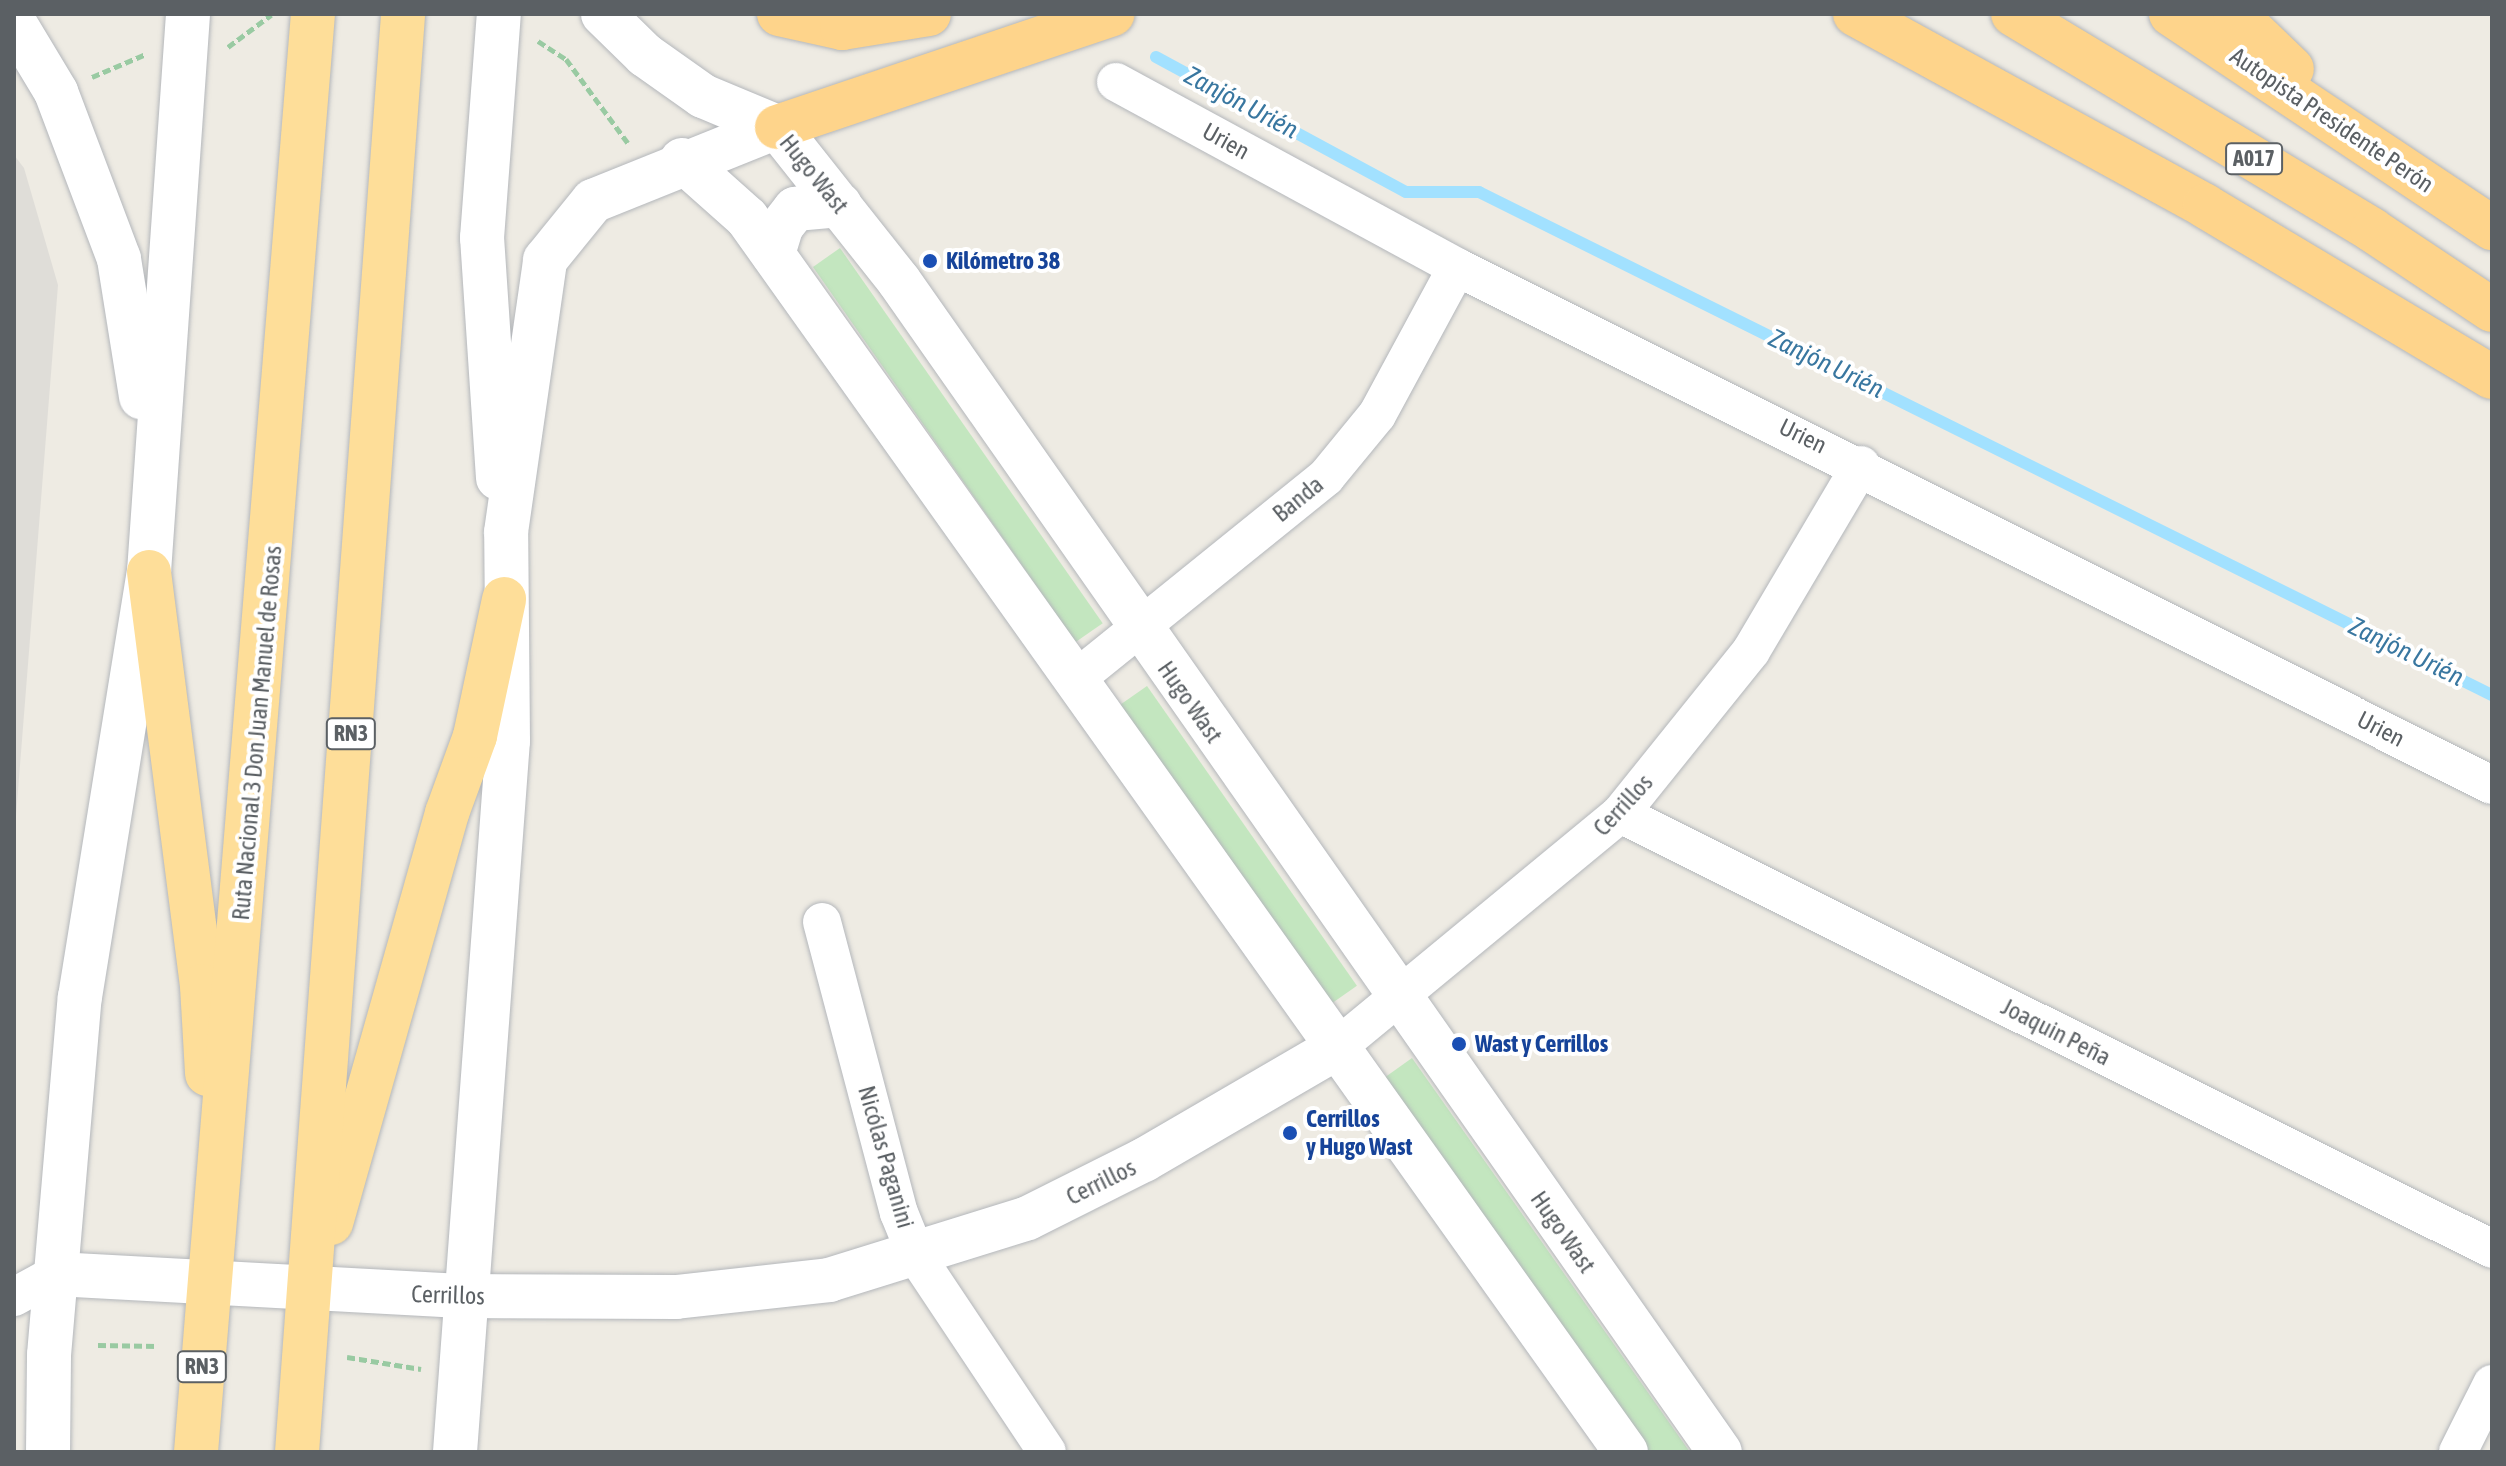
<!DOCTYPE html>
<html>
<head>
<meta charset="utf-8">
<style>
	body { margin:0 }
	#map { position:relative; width:2506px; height:1466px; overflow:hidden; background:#eeebe3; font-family:"Asap Condensed",sans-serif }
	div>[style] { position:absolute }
	.industrial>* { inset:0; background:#dfddd8 }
	.green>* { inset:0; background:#c3e6bf; transform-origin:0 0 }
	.stream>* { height:12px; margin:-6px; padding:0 6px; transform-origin:6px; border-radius:6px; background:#a2e1ff }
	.path>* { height:5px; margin-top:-2.5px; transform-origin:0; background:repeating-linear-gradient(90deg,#99caa2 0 8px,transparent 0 12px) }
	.roads { filter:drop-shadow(0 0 2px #b4b7bb) drop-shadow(0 0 2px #b4b7bb) }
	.minor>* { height:38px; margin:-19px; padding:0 19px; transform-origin:19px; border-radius:19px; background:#fff }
	.tertiary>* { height:44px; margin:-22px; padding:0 22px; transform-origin:22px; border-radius:22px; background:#fff }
	.trunk>* { height:44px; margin:-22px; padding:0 22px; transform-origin:22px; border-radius:22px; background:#fede99 }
	.motorway>* { height:44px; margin:-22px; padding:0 22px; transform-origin:22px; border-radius:22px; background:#fed48b }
	.dots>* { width:22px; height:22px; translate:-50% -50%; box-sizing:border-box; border:4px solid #fff; border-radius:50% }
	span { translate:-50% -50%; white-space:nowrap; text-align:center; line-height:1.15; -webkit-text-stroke:8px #fff; paint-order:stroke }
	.shield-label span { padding:2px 6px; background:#fff; border:2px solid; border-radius:6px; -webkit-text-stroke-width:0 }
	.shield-label { font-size:22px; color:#5b6064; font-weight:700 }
	.street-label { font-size:24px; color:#5b6064 }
	.transit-label { font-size:24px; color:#164399; font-weight:700 }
	.left { translate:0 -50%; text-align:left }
	.water-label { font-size:26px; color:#3977a0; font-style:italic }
	.frame { position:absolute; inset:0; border:16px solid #5b6064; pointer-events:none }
</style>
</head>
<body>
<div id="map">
	<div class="industrial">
		<i style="clip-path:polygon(14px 155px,24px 168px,58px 285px,14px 841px)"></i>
	</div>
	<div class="green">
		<i style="left:840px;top:248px;width:458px;height:33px;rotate:55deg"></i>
		<i style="left:1147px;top:686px;width:366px;height:34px;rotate:55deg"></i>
		<i style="clip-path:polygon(1412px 1058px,1690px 1452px,1647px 1452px,1377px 1083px)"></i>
	</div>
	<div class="stream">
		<i style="left:1156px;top:57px;width:284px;rotate:28.4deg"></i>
		<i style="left:1406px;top:192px;width:73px"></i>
		<i style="left:1479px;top:192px;width:1131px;rotate:26.41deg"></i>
	</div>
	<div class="path">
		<i style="left:538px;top:41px;width:33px;rotate:33deg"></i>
		<i style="left:566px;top:59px;width:104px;rotate:53.6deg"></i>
		<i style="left:228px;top:47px;width:54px;rotate:-36.7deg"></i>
		<i style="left:92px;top:77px;width:59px;rotate:-23.1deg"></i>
		<i style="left:98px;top:1345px;width:60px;rotate:1deg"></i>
		<i style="left:347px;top:1357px;width:75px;rotate:9.2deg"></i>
	</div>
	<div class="roads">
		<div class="minor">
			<i style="left:1116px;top:82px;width:388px;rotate:28.5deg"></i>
			<i style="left:1457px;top:267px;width:1157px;rotate:26.59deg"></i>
			<i style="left:1077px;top:678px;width:320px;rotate:-38.9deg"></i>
			<i style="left:1326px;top:477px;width:80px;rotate:-50.6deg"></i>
			<i style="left:1377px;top:415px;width:168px;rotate:-61.6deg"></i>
			<i style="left:1620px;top:814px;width:974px;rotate:26.51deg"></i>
			<i style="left:822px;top:922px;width:301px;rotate:75.2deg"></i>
			<i style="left:899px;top:1213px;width:48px;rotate:67.8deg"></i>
			<i style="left:917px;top:1257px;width:234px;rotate:56.3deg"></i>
			<i style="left:1335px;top:1049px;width:369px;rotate:-39.5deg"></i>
			<i style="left:1620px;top:814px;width:209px;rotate:-51.2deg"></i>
			<i style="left:1751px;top:651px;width:216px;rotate:-59.4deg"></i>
			<i style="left:14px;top:1297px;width:48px;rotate:-28.7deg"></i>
			<i style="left:2458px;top:1452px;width:76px;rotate:-63.4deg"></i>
		</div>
		<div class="tertiary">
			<i style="left:603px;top:14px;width:59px;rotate:44.3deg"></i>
			<i style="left:645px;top:55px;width:71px;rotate:35.3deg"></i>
			<i style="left:703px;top:96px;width:80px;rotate:22.7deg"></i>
			<i style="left:777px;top:127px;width:196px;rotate:51.6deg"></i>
			<i style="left:899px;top:281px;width:1430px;rotate:54.97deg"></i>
			<i style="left:14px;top:22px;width:82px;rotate:59deg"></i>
			<i style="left:56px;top:92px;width:178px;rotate:69.3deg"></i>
			<i style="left:119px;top:259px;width:140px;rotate:80.9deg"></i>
			<i style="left:682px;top:160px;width:87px;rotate:41.7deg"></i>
			<i style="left:747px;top:218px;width:1515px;rotate:54.54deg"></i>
			<i style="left:773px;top:254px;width:28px;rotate:-73deg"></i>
			<i style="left:781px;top:227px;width:23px;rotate:-52deg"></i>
			<i style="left:795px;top:209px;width:45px;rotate:-5.1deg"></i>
			<i style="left:498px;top:478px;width:241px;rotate:-93.8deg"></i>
			<i style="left:482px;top:238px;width:225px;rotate:-85.7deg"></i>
			<i style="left:56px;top:1274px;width:410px;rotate:3.1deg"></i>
			<i style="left:465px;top:1296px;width:211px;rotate:0.3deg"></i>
			<i style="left:676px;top:1297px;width:154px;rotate:-6.3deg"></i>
			<i style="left:829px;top:1280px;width:208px;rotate:-17.3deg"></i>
			<i style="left:1028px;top:1218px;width:130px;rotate:-26.6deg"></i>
			<i style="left:1144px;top:1160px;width:221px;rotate:-30.2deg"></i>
			<i style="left:48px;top:1452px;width:97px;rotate:-89.4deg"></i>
			<i style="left:49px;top:1355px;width:359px;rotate:-85.1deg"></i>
			<i style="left:80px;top:997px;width:431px;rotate:-80.8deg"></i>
			<i style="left:149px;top:572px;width:559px;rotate:-86deg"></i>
			<i style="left:455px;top:1452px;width:713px;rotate:-85.74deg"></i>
			<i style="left:508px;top:741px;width:209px;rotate:-90.5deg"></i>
			<i style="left:506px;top:532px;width:275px;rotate:-81.8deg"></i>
			<i style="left:545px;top:260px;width:76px;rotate:-50.9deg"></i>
			<i style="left:593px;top:201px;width:198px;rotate:-21.9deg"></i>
		</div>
		<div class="trunk">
			<i style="left:149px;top:572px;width:417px;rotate:82.7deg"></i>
			<i style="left:202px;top:986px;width:88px;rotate:86.7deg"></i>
			<i style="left:331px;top:1223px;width:426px;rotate:-74.2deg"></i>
			<i style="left:447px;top:813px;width:82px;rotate:-70deg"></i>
			<i style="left:475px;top:736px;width:140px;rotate:-78deg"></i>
			<i style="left:196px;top:1452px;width:1443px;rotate:-85.35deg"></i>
			<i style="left:297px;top:1452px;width:1442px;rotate:-85.78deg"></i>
		</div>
		<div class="motorway">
			<i style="left:779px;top:14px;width:65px;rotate:12.5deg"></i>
			<i style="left:842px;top:28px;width:88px;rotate:-9.1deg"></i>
			<i style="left:1855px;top:14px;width:399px;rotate:28.7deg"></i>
			<i style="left:2205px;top:206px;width:334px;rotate:30.8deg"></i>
			<i style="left:2013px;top:14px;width:419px;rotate:31deg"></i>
			<i style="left:2372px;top:230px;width:144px;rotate:33.7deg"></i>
			<i style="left:2171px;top:14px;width:386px;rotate:33.7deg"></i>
			<i style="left:2235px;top:14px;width:79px;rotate:44deg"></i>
			<i style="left:777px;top:127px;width:354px;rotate:-18.6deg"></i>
		</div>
	</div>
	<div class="dots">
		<i style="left:930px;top:261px;background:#1a4fb4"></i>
		<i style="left:1459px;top:1044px;background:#1a4fb4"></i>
		<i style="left:1290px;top:1133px;background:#1a4fb4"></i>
	</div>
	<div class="shield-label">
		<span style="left:2254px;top:159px">A017</span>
		<span style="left:351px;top:734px">RN3</span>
		<span style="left:202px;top:1367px">RN3</span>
	</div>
	<div class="street-label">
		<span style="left:2332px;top:120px;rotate:34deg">Autopista Presidente Perón</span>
		<span style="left:1226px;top:141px;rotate:29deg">Urien</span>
		<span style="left:814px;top:174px;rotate:51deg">Hugo Wast</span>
		<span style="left:1803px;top:436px;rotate:26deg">Urien</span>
		<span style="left:1298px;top:499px;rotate:-39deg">Banda</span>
		<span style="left:1190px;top:702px;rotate:55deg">Hugo Wast</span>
		<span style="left:2381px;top:729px;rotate:27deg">Urien</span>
		<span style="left:257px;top:733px;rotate:-85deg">Ruta Nacional 3 Don Juan Manuel de Rosas</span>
		<span style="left:1623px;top:805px;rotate:-47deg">Cerrillos</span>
		<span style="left:2056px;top:1032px;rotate:27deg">Joaquin Peña</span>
		<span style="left:886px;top:1157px;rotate:74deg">Nicólas Paganini</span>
		<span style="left:1101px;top:1182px;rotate:-26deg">Cerrillos</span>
		<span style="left:1563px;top:1232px;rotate:55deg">Hugo Wast</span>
		<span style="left:448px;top:1295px;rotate:2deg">Cerrillos</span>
	</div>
	<div class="transit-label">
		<span class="left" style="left:946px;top:261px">Kilómetro 38</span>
		<span class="left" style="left:1475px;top:1044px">Wast y Cerrillos</span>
		<span class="left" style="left:1306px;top:1133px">Cerrillos<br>y Hugo Wast</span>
	</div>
	<div class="water-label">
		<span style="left:1241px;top:103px;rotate:28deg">Zanjón Urién</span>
		<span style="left:1826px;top:364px;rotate:26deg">Zanjón Urién</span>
		<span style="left:2406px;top:652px;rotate:26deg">Zanjón Urién</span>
	</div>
	<div class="frame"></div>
</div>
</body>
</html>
